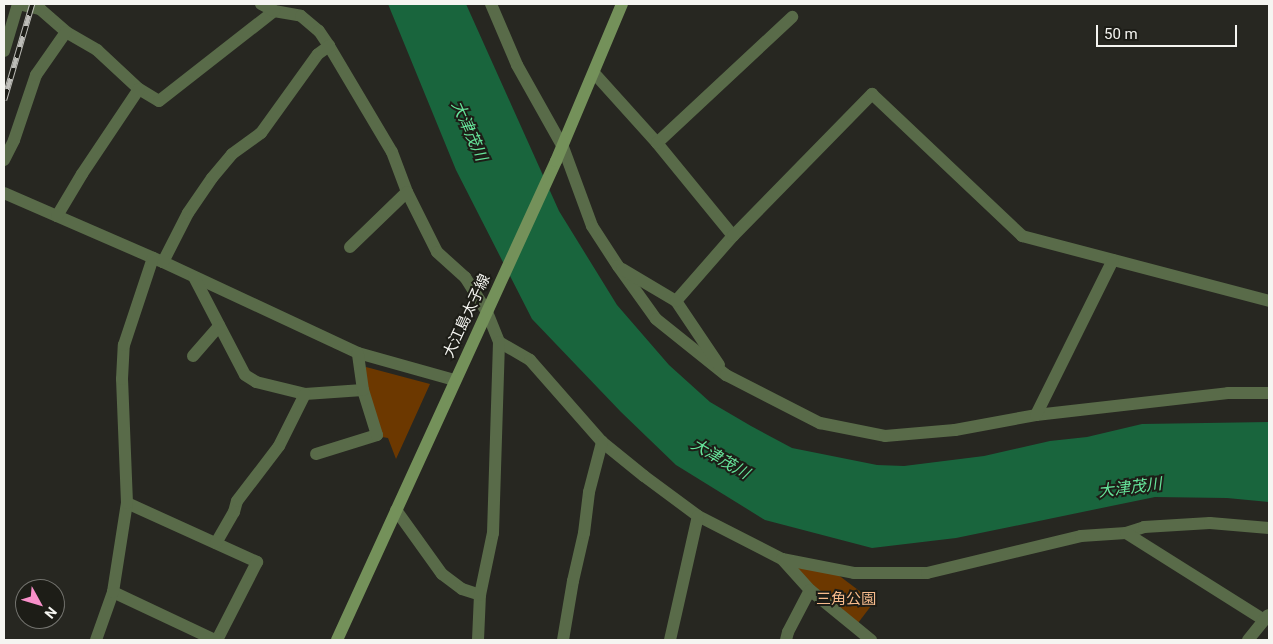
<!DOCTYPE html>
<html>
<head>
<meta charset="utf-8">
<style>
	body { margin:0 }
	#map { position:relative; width:1273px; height:644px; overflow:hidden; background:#272721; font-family:Roboto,"Noto Sans JP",sans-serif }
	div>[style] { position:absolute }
	.green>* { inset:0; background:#6c3800 }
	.water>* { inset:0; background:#19653d }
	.street>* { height:12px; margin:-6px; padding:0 6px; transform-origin:6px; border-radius:6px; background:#596b49 }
	.secondary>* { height:12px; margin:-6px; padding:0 6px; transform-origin:6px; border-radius:6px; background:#74915a }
	.rail>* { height:5.5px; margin-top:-2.75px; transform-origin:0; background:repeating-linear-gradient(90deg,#1d1d17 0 11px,#bdbdb8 0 22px); box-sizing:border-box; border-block:1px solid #bdbdb8 }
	span { translate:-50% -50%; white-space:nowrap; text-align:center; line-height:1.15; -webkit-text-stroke:4px #1d1d17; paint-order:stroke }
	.street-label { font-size:15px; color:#f5f5f1 }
	.park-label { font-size:15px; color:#f7bb8c }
	.water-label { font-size:16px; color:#66e49a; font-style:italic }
	.frame { position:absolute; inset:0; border:5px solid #f5f5f1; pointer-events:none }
	.north { position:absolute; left:15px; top:579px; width:50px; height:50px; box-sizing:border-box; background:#1d1d17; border:1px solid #73736e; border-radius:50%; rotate:129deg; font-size:14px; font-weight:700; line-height:20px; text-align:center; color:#f5f5f1 }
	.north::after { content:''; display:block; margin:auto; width:18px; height:22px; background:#f990ca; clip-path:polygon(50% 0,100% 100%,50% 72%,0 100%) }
	.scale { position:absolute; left:1096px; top:25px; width:141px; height:22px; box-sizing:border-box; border:2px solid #f5f5f1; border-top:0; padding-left:6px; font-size:15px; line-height:18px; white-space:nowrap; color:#f5f5f1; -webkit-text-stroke:4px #1d1d17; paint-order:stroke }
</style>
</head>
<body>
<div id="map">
	<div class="green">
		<i style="clip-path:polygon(366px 367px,430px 384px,396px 459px,388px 438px,382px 437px,364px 375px)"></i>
		<i style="clip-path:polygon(782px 559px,829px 568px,874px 602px,855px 627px)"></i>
	</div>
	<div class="water">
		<i style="clip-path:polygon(388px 4px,466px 4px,559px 211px,617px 305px,669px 365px,710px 402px,751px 426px,792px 448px,877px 465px,904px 466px,984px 456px,1050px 441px,1087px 437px,1142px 424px,1269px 422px,1269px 502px,1227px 498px,1155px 497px,956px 538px,872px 548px,765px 520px,676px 465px,621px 412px,532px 319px,456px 170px)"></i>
	</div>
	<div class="street">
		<i style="left:18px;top:4px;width:23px;rotate:13deg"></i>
		<i style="left:40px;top:9px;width:35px;rotate:41deg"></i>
		<i style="left:66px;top:32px;width:36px;rotate:30deg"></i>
		<i style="left:97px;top:50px;width:57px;rotate:42.9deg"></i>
		<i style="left:139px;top:89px;width:23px;rotate:31deg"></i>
		<i style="left:159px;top:101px;width:146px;rotate:-38deg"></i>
		<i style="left:274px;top:11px;width:27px;rotate:10deg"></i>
		<i style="left:301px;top:16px;width:23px;rotate:40deg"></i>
		<i style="left:319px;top:31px;width:18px;rotate:56deg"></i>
		<i style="left:329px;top:46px;width:123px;rotate:59.3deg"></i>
		<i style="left:392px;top:152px;width:43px;rotate:69.4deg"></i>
		<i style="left:407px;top:192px;width:67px;rotate:63.4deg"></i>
		<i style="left:437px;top:252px;width:38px;rotate:42deg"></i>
		<i style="left:465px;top:277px;width:41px;rotate:57.8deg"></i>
		<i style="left:487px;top:312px;width:32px;rotate:68deg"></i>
		<i style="left:499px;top:342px;width:36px;rotate:30deg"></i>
		<i style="left:530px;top:360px;width:109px;rotate:48.7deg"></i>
		<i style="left:602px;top:442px;width:54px;rotate:39deg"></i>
		<i style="left:644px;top:476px;width:67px;rotate:36.5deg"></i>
		<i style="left:698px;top:516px;width:94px;rotate:27.1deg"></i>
		<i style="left:782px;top:559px;width:73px;rotate:11deg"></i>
		<i style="left:854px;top:573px;width:73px"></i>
		<i style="left:927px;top:573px;width:158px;rotate:-13.5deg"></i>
		<i style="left:1081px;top:536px;width:45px;rotate:-3.8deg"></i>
		<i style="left:1126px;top:533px;width:19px;rotate:-18deg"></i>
		<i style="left:1144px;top:527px;width:66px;rotate:-3.5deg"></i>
		<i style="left:1210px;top:523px;width:59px;rotate:4.8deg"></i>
		<i style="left:261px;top:4px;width:15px;rotate:28deg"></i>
		<i style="left:491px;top:4px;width:66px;rotate:66.9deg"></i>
		<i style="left:517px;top:65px;width:94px;rotate:60.7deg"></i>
		<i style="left:563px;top:147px;width:84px;rotate:69.8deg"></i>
		<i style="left:592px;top:226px;width:48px;rotate:57deg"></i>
		<i style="left:618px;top:266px;width:65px;rotate:54.4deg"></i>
		<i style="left:656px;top:319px;width:90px;rotate:38.7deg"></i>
		<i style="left:726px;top:375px;width:106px;rotate:27.1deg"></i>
		<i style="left:820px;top:423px;width:66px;rotate:11.3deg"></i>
		<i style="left:885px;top:436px;width:70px;rotate:-4.9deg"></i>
		<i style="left:955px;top:430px;width:82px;rotate:-10.5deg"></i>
		<i style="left:1036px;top:415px;width:193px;rotate:-6.5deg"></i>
		<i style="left:1228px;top:393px;width:41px"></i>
		<i style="left:4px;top:51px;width:49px;rotate:-73.4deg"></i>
		<i style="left:594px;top:73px;width:94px;rotate:48deg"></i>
		<i style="left:657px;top:143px;width:120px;rotate:50.7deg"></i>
		<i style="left:657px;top:143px;width:185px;rotate:-43deg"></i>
		<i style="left:4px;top:160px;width:22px;rotate:-63deg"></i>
		<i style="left:14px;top:140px;width:69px;rotate:-71.3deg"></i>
		<i style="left:36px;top:75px;width:52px;rotate:-55.1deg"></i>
		<i style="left:4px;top:193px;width:173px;rotate:23.5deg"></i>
		<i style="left:163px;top:262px;width:215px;rotate:25deg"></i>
		<i style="left:358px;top:353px;width:101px;rotate:15.6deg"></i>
		<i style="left:57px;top:216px;width:49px;rotate:-59.2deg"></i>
		<i style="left:82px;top:174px;width:102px;rotate:-56.2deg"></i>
		<i style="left:350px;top:247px;width:79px;rotate:-44deg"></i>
		<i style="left:163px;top:262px;width:55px;rotate:-63deg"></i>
		<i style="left:188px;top:213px;width:42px;rotate:-55.6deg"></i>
		<i style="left:212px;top:178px;width:31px;rotate:-50deg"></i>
		<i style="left:232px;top:154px;width:36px;rotate:-36deg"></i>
		<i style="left:261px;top:133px;width:97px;rotate:-54.2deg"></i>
		<i style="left:318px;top:54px;width:14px;rotate:-36deg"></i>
		<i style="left:622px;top:269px;width:63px;rotate:30.7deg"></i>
		<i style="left:676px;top:301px;width:77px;rotate:56.1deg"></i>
		<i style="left:194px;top:277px;width:110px;rotate:62.5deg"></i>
		<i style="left:245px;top:375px;width:13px;rotate:32deg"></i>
		<i style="left:256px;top:382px;width:50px;rotate:13.8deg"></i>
		<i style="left:305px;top:394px;width:58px;rotate:-3.9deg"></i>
		<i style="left:676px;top:301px;width:86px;rotate:-48.8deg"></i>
		<i style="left:733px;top:236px;width:199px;rotate:-45.6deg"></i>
		<i style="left:872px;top:94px;width:207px;rotate:43.4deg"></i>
		<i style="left:1022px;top:236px;width:255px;rotate:14.7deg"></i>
		<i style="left:193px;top:356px;width:40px;rotate:-49deg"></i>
		<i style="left:1036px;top:415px;width:173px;rotate:-63.6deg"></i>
		<i style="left:316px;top:454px;width:64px;rotate:-17.3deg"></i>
		<i style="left:377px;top:435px;width:47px;rotate:-107.3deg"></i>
		<i style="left:363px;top:390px;width:37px;rotate:-98deg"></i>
		<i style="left:127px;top:503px;width:143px;rotate:24.4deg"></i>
		<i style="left:257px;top:562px;width:88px;rotate:117.1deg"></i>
		<i style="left:396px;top:510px;width:79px;rotate:54.3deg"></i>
		<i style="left:442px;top:574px;width:25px;rotate:37deg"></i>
		<i style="left:462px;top:589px;width:19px;rotate:18deg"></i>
		<i style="left:1126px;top:533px;width:163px;rotate:32.2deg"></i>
		<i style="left:216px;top:543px;width:36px;rotate:-60deg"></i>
		<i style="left:234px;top:512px;width:11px;rotate:-75deg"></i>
		<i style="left:237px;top:501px;width:69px;rotate:-52.6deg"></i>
		<i style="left:279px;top:446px;width:58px;rotate:-63.4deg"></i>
		<i style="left:782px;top:559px;width:42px;rotate:47.9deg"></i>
		<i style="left:810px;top:590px;width:79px;rotate:39.3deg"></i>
		<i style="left:113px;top:592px;width:113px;rotate:25.2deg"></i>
		<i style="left:96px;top:640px;width:51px;rotate:-70.5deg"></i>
		<i style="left:113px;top:592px;width:90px;rotate:-81.1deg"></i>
		<i style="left:127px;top:503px;width:124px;rotate:-92.3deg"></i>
		<i style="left:122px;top:379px;width:34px;rotate:-87deg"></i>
		<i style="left:124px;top:345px;width:92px;rotate:-71.6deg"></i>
		<i style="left:478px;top:640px;width:45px;rotate:-87.5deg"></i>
		<i style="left:480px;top:595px;width:63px;rotate:-78.2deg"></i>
		<i style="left:493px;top:533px;width:191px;rotate:-88.2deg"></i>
		<i style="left:563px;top:640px;width:60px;rotate:-80.4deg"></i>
		<i style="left:573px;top:581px;width:49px;rotate:-77.1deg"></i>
		<i style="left:584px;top:533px;width:41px;rotate:-83deg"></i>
		<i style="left:589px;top:492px;width:52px;rotate:-75.4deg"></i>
		<i style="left:670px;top:640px;width:127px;rotate:-77.3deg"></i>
		<i style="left:786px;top:640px;width:8px;rotate:-76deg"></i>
		<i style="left:788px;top:632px;width:47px;rotate:-62.4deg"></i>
		<i style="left:1248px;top:640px;width:32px;rotate:-51deg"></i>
	</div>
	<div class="secondary">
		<i style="left:337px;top:640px;width:527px;rotate:-65.43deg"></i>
		<i style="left:556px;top:161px;width:170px;rotate:-67.2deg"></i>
	</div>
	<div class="rail">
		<i style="left:4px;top:100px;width:100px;rotate:-73.7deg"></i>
	</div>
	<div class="street-label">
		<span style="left:467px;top:316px;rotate:-65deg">大江島太子線</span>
	</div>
	<div class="park-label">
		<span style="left:846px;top:600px">三角公園</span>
	</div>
	<div class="water-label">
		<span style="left:469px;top:131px;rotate:66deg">大津茂川</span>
		<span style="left:720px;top:459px;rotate:30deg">大津茂川</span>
		<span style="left:1130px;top:488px;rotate:-7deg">大津茂川</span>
	</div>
	<div class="frame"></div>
	<div class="north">N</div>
	<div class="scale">50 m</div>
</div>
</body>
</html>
